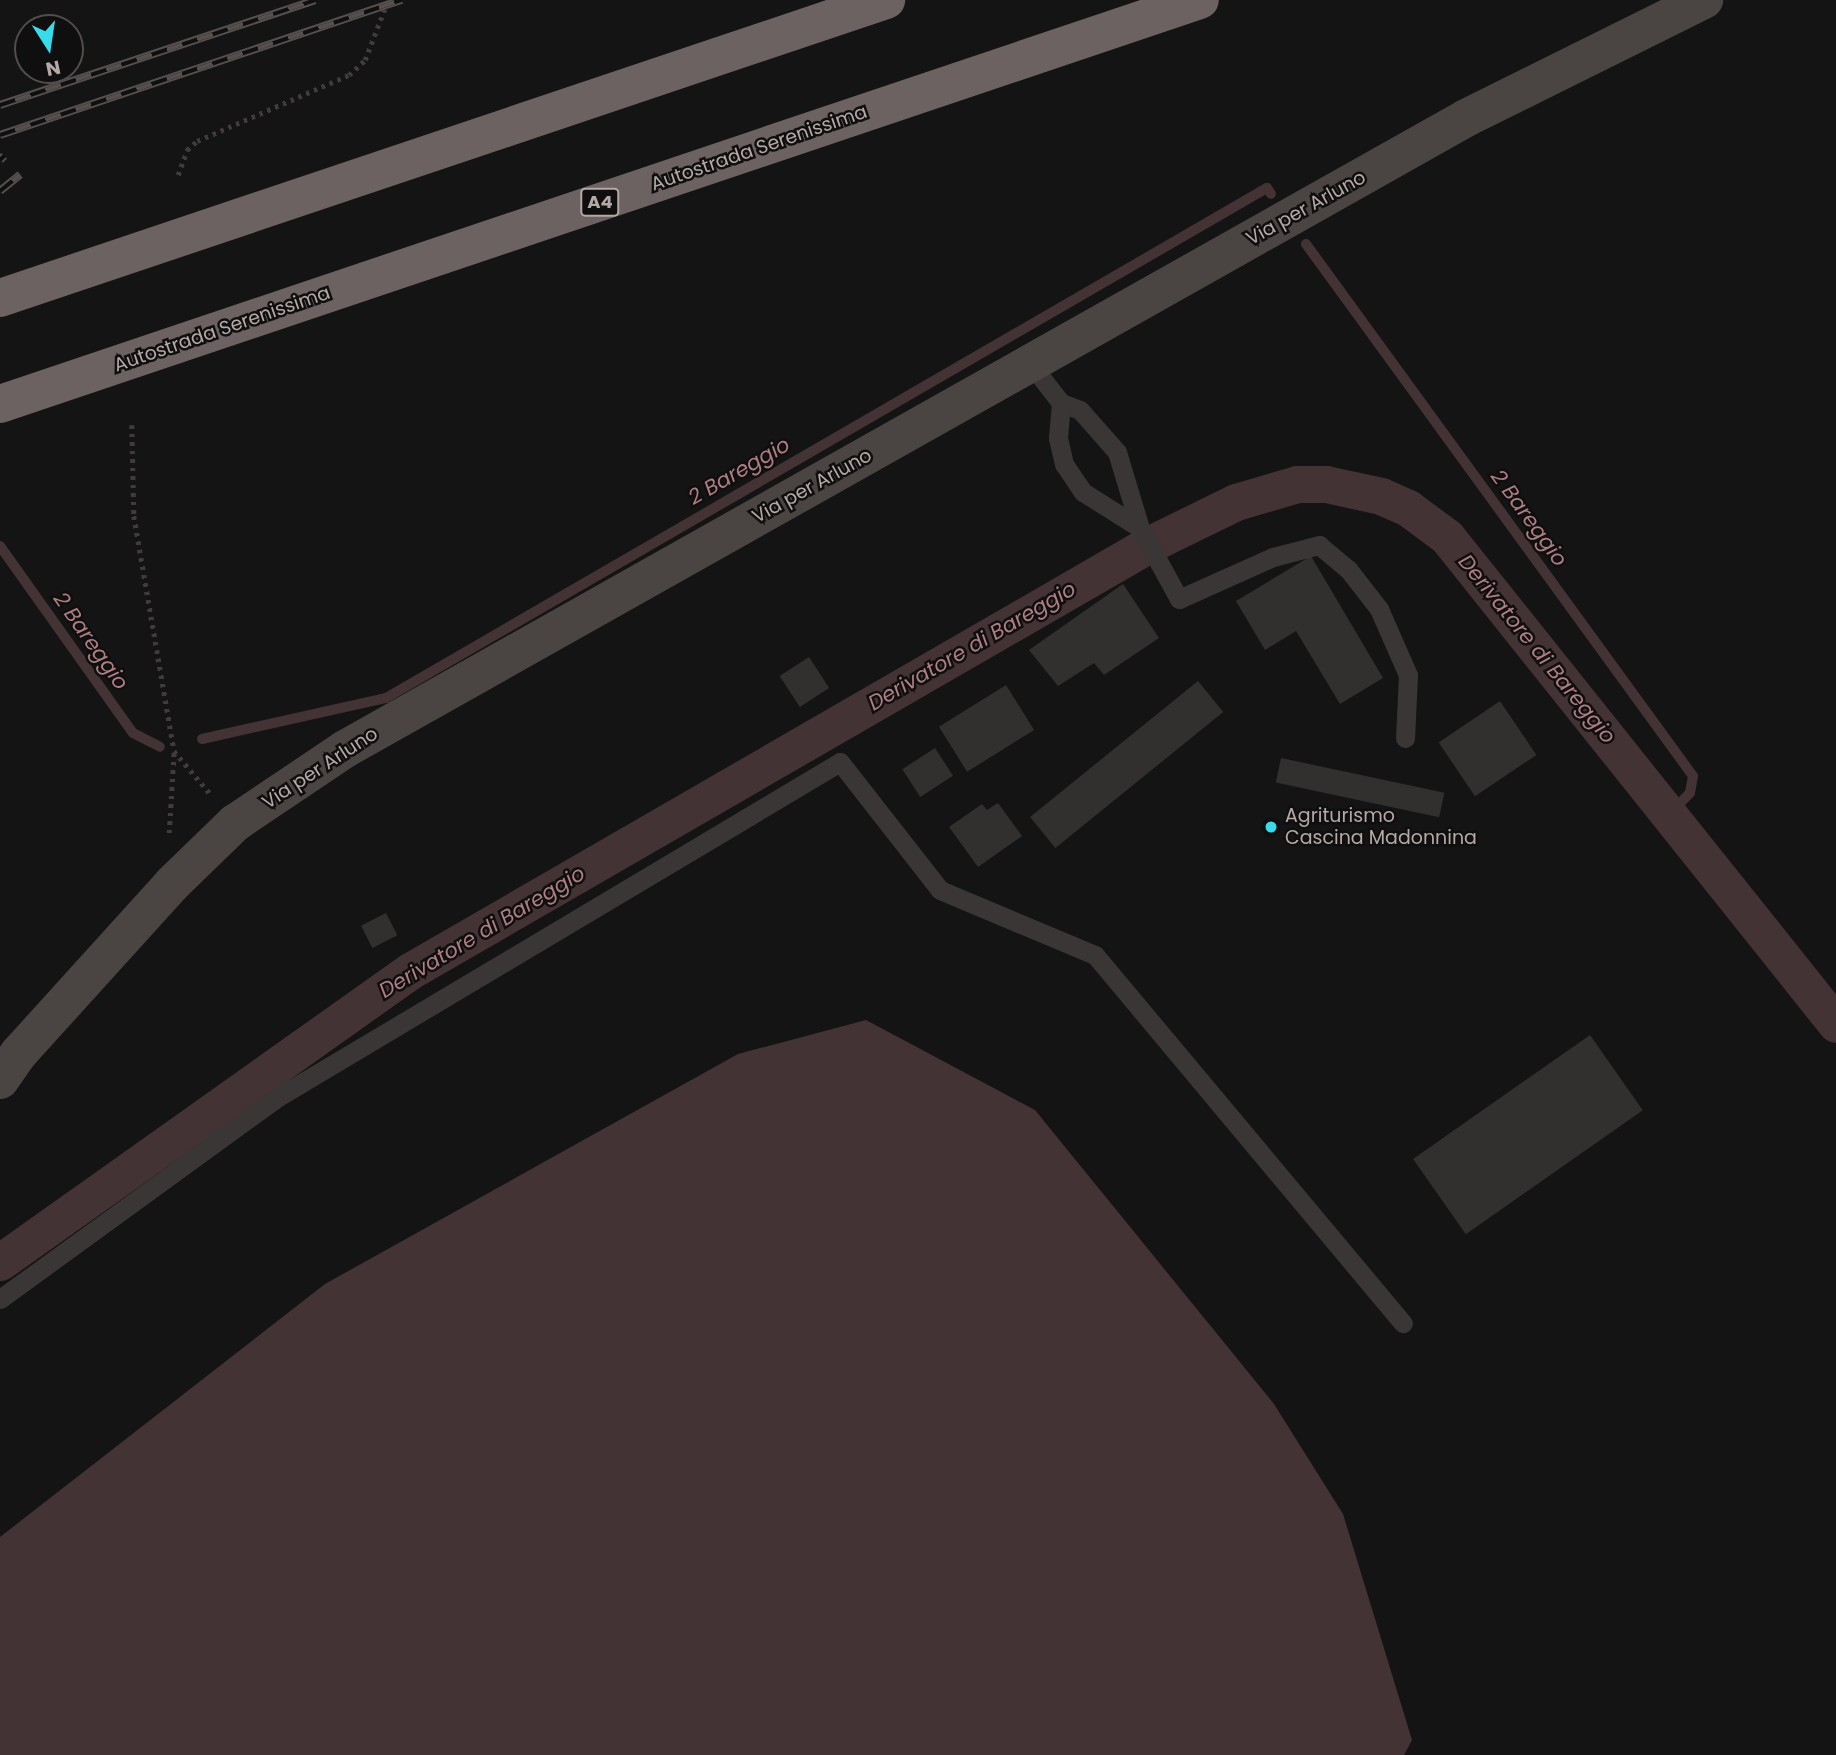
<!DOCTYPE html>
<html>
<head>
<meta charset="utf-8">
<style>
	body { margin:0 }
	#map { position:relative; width:1836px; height:1755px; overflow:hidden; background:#151414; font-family:Poppins,sans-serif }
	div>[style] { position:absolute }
	.water>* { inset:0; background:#433335 }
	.stream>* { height:10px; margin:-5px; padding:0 5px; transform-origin:5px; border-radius:5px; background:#433335 }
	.canal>* { height:37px; margin:-18.5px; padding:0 18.5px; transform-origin:18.5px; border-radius:18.5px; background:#433335 }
	.building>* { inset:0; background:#31302f; transform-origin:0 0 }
	.path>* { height:4.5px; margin-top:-2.25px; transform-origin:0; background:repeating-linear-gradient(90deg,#413c3b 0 3.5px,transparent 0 8.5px) }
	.lane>* { height:19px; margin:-9.5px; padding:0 9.5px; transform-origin:9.5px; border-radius:9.5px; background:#3a3635 }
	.secondary>* { height:38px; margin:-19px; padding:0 19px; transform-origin:19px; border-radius:19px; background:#4a4443 }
	.highway>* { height:38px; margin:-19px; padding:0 19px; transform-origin:19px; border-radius:19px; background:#6b6261 }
	.rail>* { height:8px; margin-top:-4px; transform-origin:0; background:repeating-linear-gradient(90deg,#100f0f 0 16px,#554f4e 0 32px); box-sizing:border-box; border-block:2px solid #554f4e }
	.dots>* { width:19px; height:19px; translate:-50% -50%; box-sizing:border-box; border:4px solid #100f0f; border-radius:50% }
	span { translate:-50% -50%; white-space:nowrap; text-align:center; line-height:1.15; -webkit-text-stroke:5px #100f0f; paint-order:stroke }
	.shield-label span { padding:2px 5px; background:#100f0f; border:2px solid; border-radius:5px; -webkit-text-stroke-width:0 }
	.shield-label { font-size:18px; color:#b5a8a6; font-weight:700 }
	.street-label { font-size:19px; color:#b5a8a6 }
	.poi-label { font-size:19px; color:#b5a8a6 }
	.left { translate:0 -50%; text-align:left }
	.water-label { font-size:21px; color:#af7e84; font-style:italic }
	.north { position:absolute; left:14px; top:14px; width:70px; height:70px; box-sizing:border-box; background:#100f0f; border:2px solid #524c4b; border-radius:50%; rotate:168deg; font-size:19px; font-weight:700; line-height:28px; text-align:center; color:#b5a8a6 }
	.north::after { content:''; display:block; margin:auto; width:24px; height:32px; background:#37dbea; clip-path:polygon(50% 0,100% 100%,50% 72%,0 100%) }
</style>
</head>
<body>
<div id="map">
	<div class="water">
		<i style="clip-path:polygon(866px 1020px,1035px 1110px,1274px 1404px,1343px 1514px,1412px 1740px,1404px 1755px,0 1755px,0 1537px,325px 1284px,738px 1054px)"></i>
	</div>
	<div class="stream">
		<i style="left:1306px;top:244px;width:658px;rotate:53.97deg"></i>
		<i style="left:1693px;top:776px;width:17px;rotate:100deg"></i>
		<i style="left:1690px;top:793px;width:31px;rotate:135deg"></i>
		<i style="left:0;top:546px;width:229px;rotate:54.6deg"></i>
		<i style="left:133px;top:733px;width:30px;rotate:27deg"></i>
		<i style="left:202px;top:739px;width:189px;rotate:-12.6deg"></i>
		<i style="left:386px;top:698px;width:1018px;rotate:-30.07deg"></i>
		<i style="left:1267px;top:188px;width:7px;rotate:56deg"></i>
	</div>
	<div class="canal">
		<i style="left:0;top:1262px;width:503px;rotate:-35.37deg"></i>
		<i style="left:410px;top:971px;width:848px;rotate:-30.01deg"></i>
		<i style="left:1144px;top:547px;width:102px;rotate:-26.1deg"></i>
		<i style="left:1236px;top:502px;width:64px;rotate:-16.4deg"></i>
		<i style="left:1297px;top:484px;width:29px"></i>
		<i style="left:1326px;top:484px;width:56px;rotate:12.3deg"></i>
		<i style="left:1381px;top:496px;width:30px;rotate:24deg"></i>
		<i style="left:1408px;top:508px;width:49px;rotate:36.6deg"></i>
		<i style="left:1447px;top:537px;width:623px;rotate:51.38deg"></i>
	</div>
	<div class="building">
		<i style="clip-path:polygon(1311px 556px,1383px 678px,1340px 704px,1296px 631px,1265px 650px,1236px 601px)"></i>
		<i style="clip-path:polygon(1123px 584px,1159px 638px,1104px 675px,1094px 663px,1058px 686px,1029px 650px)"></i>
		<i style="left:809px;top:657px;width:37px;height:35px;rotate:57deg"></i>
		<i style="left:1198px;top:681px;width:40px;height:216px;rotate:51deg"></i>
		<i style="left:1006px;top:685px;width:53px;height:79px;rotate:58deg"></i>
		<i style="left:1500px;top:701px;width:65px;height:74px;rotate:56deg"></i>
		<i style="left:935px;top:748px;width:33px;height:39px;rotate:57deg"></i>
		<i style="left:1281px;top:758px;width:167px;height:25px;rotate:12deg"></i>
		<i style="clip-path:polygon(998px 803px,1022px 836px,978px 867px,949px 827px,982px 804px,987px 810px)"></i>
		<i style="left:386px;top:913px;width:25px;height:28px;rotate:63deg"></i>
		<i style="left:1590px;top:1035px;width:92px;height:216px;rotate:55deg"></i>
	</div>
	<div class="path">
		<i style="left:178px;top:175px;width:27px;rotate:-70deg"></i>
		<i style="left:187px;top:150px;width:13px;rotate:-42deg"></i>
		<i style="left:197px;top:141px;width:166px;rotate:-23.5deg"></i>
		<i style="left:349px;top:75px;width:22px;rotate:-43deg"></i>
		<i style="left:365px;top:60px;width:64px;rotate:-69deg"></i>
		<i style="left:132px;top:425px;width:91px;rotate:88.7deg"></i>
		<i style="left:134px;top:516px;width:238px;rotate:80.3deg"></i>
		<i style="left:174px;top:751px;width:59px;rotate:49.8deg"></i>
		<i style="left:169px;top:833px;width:81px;rotate:-86.5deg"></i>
	</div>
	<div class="lane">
		<i style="left:1030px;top:363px;width:51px;rotate:52.2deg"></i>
		<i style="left:1061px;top:403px;width:20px;rotate:20deg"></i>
		<i style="left:1080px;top:410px;width:56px;rotate:48.6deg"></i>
		<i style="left:1117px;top:452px;width:79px;rotate:73.2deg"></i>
		<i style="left:1140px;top:528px;width:81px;rotate:61.2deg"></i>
		<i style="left:1179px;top:599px;width:103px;rotate:-24.1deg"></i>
		<i style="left:1273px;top:557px;width:48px;rotate:-14.6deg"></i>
		<i style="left:1319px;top:545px;width:38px;rotate:40deg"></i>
		<i style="left:1348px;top:569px;width:51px;rotate:52.2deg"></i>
		<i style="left:1379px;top:609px;width:72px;rotate:66.3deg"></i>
		<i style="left:1408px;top:675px;width:63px;rotate:92.7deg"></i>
		<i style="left:1061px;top:403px;width:35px;rotate:95deg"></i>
		<i style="left:1058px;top:438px;width:27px;rotate:77deg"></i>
		<i style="left:1064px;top:464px;width:34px;rotate:56deg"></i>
		<i style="left:1083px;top:492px;width:67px;rotate:32.3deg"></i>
		<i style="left:0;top:1299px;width:344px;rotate:-36deg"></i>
		<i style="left:278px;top:1097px;width:654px;rotate:-30.8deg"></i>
		<i style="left:840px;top:762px;width:162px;rotate:52deg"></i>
		<i style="left:940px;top:890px;width:168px;rotate:22.8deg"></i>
		<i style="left:1095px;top:955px;width:480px;rotate:50.1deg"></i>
	</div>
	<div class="secondary">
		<i style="left:0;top:1080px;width:33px;rotate:-55deg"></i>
		<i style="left:19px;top:1053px;width:228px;rotate:-47.8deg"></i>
		<i style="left:172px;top:884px;width:88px;rotate:-44.1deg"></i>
		<i style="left:235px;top:823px;width:133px;rotate:-33.9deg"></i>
		<i style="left:345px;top:749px;width:1286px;rotate:-29.37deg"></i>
		<i style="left:1466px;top:118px;width:266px;rotate:-26.4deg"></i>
	</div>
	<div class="highway">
		<i style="left:0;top:298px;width:935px;rotate:-18.59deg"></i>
		<i style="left:0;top:404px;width:1266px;rotate:-18.61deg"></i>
	</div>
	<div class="rail">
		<i style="left:0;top:105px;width:332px;rotate:-18.4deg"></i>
		<i style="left:0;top:135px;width:424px;rotate:-18.6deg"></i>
		<i style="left:0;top:160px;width:6px;rotate:-45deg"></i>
		<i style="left:0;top:191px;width:26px;rotate:-39deg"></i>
	</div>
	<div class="dots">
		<i style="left:1271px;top:827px;background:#37dbea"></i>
	</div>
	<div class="shield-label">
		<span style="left:600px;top:202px">A4</span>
	</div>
	<div class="street-label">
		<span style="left:759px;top:148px;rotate:-19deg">Autostrada Serenissima</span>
		<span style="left:1306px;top:208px;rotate:-29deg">Via per Arluno</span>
		<span style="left:222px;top:329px;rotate:-19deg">Autostrada Serenissima</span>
		<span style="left:812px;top:486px;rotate:-29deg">Via per Arluno</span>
		<span style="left:320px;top:768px;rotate:-33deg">Via per Arluno</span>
	</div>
	<div class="poi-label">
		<span class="left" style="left:1285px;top:827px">Agriturismo<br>Cascina Madonnina</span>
	</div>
	<div class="water-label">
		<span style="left:739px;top:471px;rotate:-30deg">2 Bareggio</span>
		<span style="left:1529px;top:518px;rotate:54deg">2 Bareggio</span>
		<span style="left:91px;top:641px;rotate:55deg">2 Bareggio</span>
		<span style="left:972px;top:646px;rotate:-30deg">Derivatore di Bareggio</span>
		<span style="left:1537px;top:649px;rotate:51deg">Derivatore di Bareggio</span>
		<span style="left:482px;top:932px;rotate:-31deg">Derivatore di Bareggio</span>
	</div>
	<div class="north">N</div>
</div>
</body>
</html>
